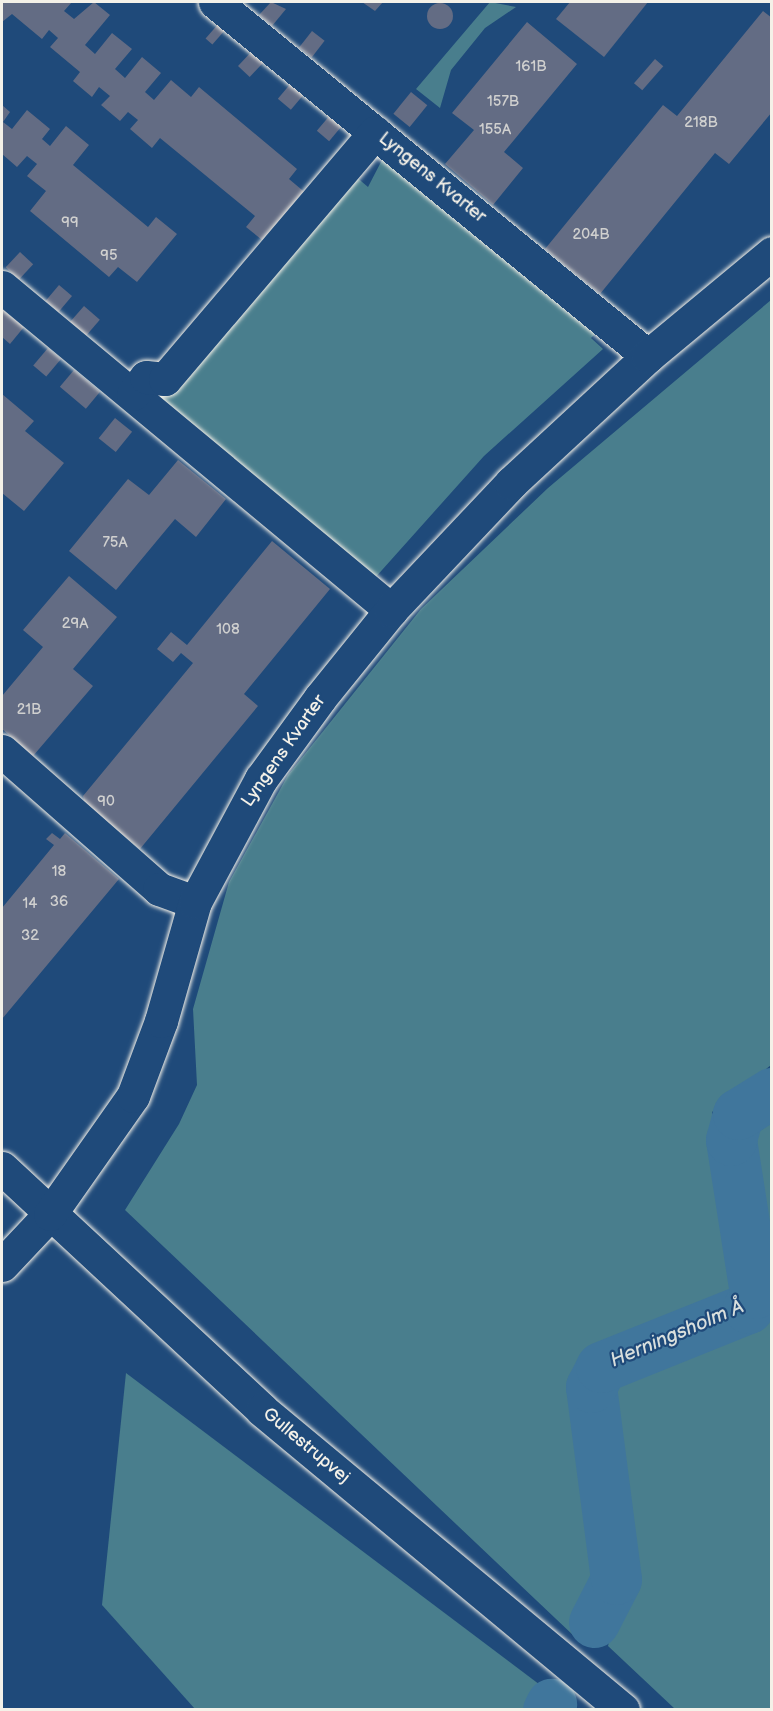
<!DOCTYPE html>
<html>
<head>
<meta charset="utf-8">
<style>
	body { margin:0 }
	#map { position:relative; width:773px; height:1711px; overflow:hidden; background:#1f4a7a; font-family:"Balsamiq Sans",sans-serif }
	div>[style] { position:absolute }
	.green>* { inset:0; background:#497e8d }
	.river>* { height:51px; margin:-25.5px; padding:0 25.5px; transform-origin:25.5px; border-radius:25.5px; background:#40769c }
	.building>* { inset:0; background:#636c84; transform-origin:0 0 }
	.round { border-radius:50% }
	.roads { filter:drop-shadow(0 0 2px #f4f1e8) drop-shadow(0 0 2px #f4f1e8) }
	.minor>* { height:33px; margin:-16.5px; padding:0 16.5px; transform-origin:16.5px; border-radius:16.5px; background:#1f4a7a }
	span { translate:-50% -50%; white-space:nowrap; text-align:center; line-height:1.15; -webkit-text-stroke:4.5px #1f4a7a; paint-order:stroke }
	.number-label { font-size:15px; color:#d0d0cf }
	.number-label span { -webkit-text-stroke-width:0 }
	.street-label { font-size:18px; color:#f4f1e8 }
	.water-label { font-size:20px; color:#d9dfdd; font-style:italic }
	.frame { position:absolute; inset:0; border:3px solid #f4f1e8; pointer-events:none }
</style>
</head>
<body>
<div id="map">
	<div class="green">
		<i style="clip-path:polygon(490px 2px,516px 7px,485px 28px,451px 70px,440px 108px,416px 89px)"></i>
		<i style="clip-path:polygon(382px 160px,595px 334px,591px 338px,603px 349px,484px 456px,374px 579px,157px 398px,348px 170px,368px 187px)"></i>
		<i style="clip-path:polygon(771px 300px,771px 1065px,712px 1112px,743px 1296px,595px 1359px,582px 1382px,605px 1577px,574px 1636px,125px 1210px,179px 1124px,197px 1085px,193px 1009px,229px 882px,288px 775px,421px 609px,548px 488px)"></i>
		<i style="clip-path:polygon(771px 1123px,771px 1281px,753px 1136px)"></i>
		<i style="clip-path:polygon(771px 1313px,771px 1709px,675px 1709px,608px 1646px,623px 1583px,608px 1385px)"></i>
		<i style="clip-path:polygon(126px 1373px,572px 1709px,195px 1709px,102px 1605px)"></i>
	</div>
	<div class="river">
		<i style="left:594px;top:1622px;width:48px;rotate:-62.9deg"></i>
		<i style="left:616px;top:1579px;width:194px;rotate:-97.4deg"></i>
		<i style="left:591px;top:1387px;width:22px;rotate:-63deg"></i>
		<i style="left:601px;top:1367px;width:158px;rotate:-21.9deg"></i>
		<i style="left:748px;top:1308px;width:17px;rotate:-65deg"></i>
		<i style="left:755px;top:1293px;width:155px;rotate:-98.9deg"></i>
		<i style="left:731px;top:1140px;width:27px;rotate:-75deg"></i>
		<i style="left:738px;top:1114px;width:40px;rotate:-32deg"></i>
		<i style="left:548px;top:1710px;width:7px;rotate:-63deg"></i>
	</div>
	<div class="building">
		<i style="clip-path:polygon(2px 2px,72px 2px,64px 11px,74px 19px,94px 2px,110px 15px,85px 45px,95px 54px,112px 33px,132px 49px,115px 69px,125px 78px,142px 57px,161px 73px,145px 92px,154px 100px,171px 80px,191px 97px,199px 87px,297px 169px,289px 179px,308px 195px,267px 244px,246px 227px,255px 216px,160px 138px,152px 148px,130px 129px,138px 120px,128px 112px,120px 121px,101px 105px,110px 96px,99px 87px,92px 97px,73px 81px,80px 72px,50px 47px,58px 38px,49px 30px,42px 39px,12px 14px,2px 22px)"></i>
		<i style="clip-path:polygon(271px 2px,286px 9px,272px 26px,259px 15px)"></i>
		<i style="clip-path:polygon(362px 2px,383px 2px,375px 11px)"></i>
		<i style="clip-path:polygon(570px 2px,648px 2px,604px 57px,556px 19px)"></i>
		<i class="round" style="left:427px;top:3px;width:26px;height:26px"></i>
		<i style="clip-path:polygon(763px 11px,772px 18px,772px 112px,729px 164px,715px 153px,600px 294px,545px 249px,663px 105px,677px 116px)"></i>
		<i style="left:220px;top:22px;width:9px;height:22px;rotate:41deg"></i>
		<i style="clip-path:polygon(527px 22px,577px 64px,504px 152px,523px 168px,493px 205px,445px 164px,474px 130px,452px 113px)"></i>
		<i style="left:312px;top:31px;width:16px;height:21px;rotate:38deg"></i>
		<i style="left:253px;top:50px;width:16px;height:22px;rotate:43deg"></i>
		<i style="left:655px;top:59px;width:11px;height:32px;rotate:41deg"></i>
		<i style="left:292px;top:82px;width:17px;height:22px;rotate:40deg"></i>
		<i style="left:411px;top:92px;width:21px;height:28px;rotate:39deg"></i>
		<i style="clip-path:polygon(2px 105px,10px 112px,3px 122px,12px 129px,27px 110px,50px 129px,42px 139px,50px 146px,66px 126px,89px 145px,73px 165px,148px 227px,156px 217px,177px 234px,137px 282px,118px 267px,109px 277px,30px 211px,46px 191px,27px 176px,37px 164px,27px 156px,17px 167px,2px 154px)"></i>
		<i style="left:331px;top:114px;width:16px;height:22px;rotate:40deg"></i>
		<i style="left:20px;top:252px;width:18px;height:21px;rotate:43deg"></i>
		<i style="left:59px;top:285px;width:17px;height:21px;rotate:40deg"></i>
		<i style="left:84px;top:306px;width:21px;height:22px;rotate:41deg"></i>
		<i style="clip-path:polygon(2px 309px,24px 327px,10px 344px,2px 337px)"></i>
		<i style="left:48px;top:348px;width:17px;height:23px;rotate:40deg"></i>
		<i style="left:74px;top:370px;width:34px;height:22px;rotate:40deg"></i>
		<i style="clip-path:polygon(2px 394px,34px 421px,25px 431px,64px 463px,24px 511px,2px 493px)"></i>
		<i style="left:115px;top:418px;width:22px;height:26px;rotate:39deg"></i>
		<i style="clip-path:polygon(178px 460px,226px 499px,196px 537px,175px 519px,116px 590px,69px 551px,128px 479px,149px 495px)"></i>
		<i style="clip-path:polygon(272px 541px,330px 589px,244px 694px,258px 706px,140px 849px,85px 804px,83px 796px,193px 663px,181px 653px,173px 662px,157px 649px,171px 632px,187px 645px)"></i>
		<i style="clip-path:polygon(69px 576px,117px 617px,73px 669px,93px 686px,33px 756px,2px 729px,2px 696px,43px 647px,23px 630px)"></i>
		<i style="clip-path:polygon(52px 833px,60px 839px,65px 833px,119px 879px,2px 1019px,2px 908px,54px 845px,46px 839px)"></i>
	</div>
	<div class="roads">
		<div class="minor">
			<i style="left:215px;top:2px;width:559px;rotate:39.27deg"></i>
			<i style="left:2px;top:287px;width:506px;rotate:39.7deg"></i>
			<i style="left:133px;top:394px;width:21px;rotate:-53deg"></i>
			<i style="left:146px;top:377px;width:19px;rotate:6deg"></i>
			<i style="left:165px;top:379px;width:324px;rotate:-49.6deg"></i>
			<i style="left:2px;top:751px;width:209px;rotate:41.3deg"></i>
			<i style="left:159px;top:889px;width:38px;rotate:20deg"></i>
			<i style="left:2px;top:1168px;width:355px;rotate:42.9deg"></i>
			<i style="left:262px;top:1410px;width:469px;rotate:39.7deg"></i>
			<i style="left:2px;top:1265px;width:70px;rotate:-46.7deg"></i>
			<i style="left:50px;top:1214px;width:144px;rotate:-54.9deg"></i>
			<i style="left:133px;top:1096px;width:80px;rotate:-69.5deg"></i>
			<i style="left:161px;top:1021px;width:124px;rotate:-74.1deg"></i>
			<i style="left:195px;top:902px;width:140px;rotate:-61.8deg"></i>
			<i style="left:261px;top:779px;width:100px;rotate:-53.9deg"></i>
			<i style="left:320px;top:698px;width:113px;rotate:-51.1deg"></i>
			<i style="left:391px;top:610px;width:175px;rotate:-46.6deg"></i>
			<i style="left:511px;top:483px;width:187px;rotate:-42.8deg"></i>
			<i style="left:648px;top:356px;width:161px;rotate:-39.7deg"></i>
		</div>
	</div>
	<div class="number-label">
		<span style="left:531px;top:67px">161B</span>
		<span style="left:503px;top:102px">157B</span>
		<span style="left:701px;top:123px">218B</span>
		<span style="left:495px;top:130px">155A</span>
		<span style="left:70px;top:223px">99</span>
		<span style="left:591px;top:235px">204B</span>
		<span style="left:109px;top:256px">95</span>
		<span style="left:115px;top:543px">75A</span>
		<span style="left:75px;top:624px">29A</span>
		<span style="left:228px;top:630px">108</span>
		<span style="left:29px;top:710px">21B</span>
		<span style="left:106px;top:802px">90</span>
		<span style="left:59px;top:872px">18</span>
		<span style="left:59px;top:902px">36</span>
		<span style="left:30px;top:904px">14</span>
		<span style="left:30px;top:936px">32</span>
	</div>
	<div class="street-label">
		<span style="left:432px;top:178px;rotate:39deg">Lyngens Kvarter</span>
		<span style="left:284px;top:751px;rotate:-55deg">Lyngens Kvarter</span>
		<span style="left:306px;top:1446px;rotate:40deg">Gullestrupvej</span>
	</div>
	<div class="water-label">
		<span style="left:677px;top:1334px;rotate:-23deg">Herningsholm Å</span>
	</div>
	<div class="frame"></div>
</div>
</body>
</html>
